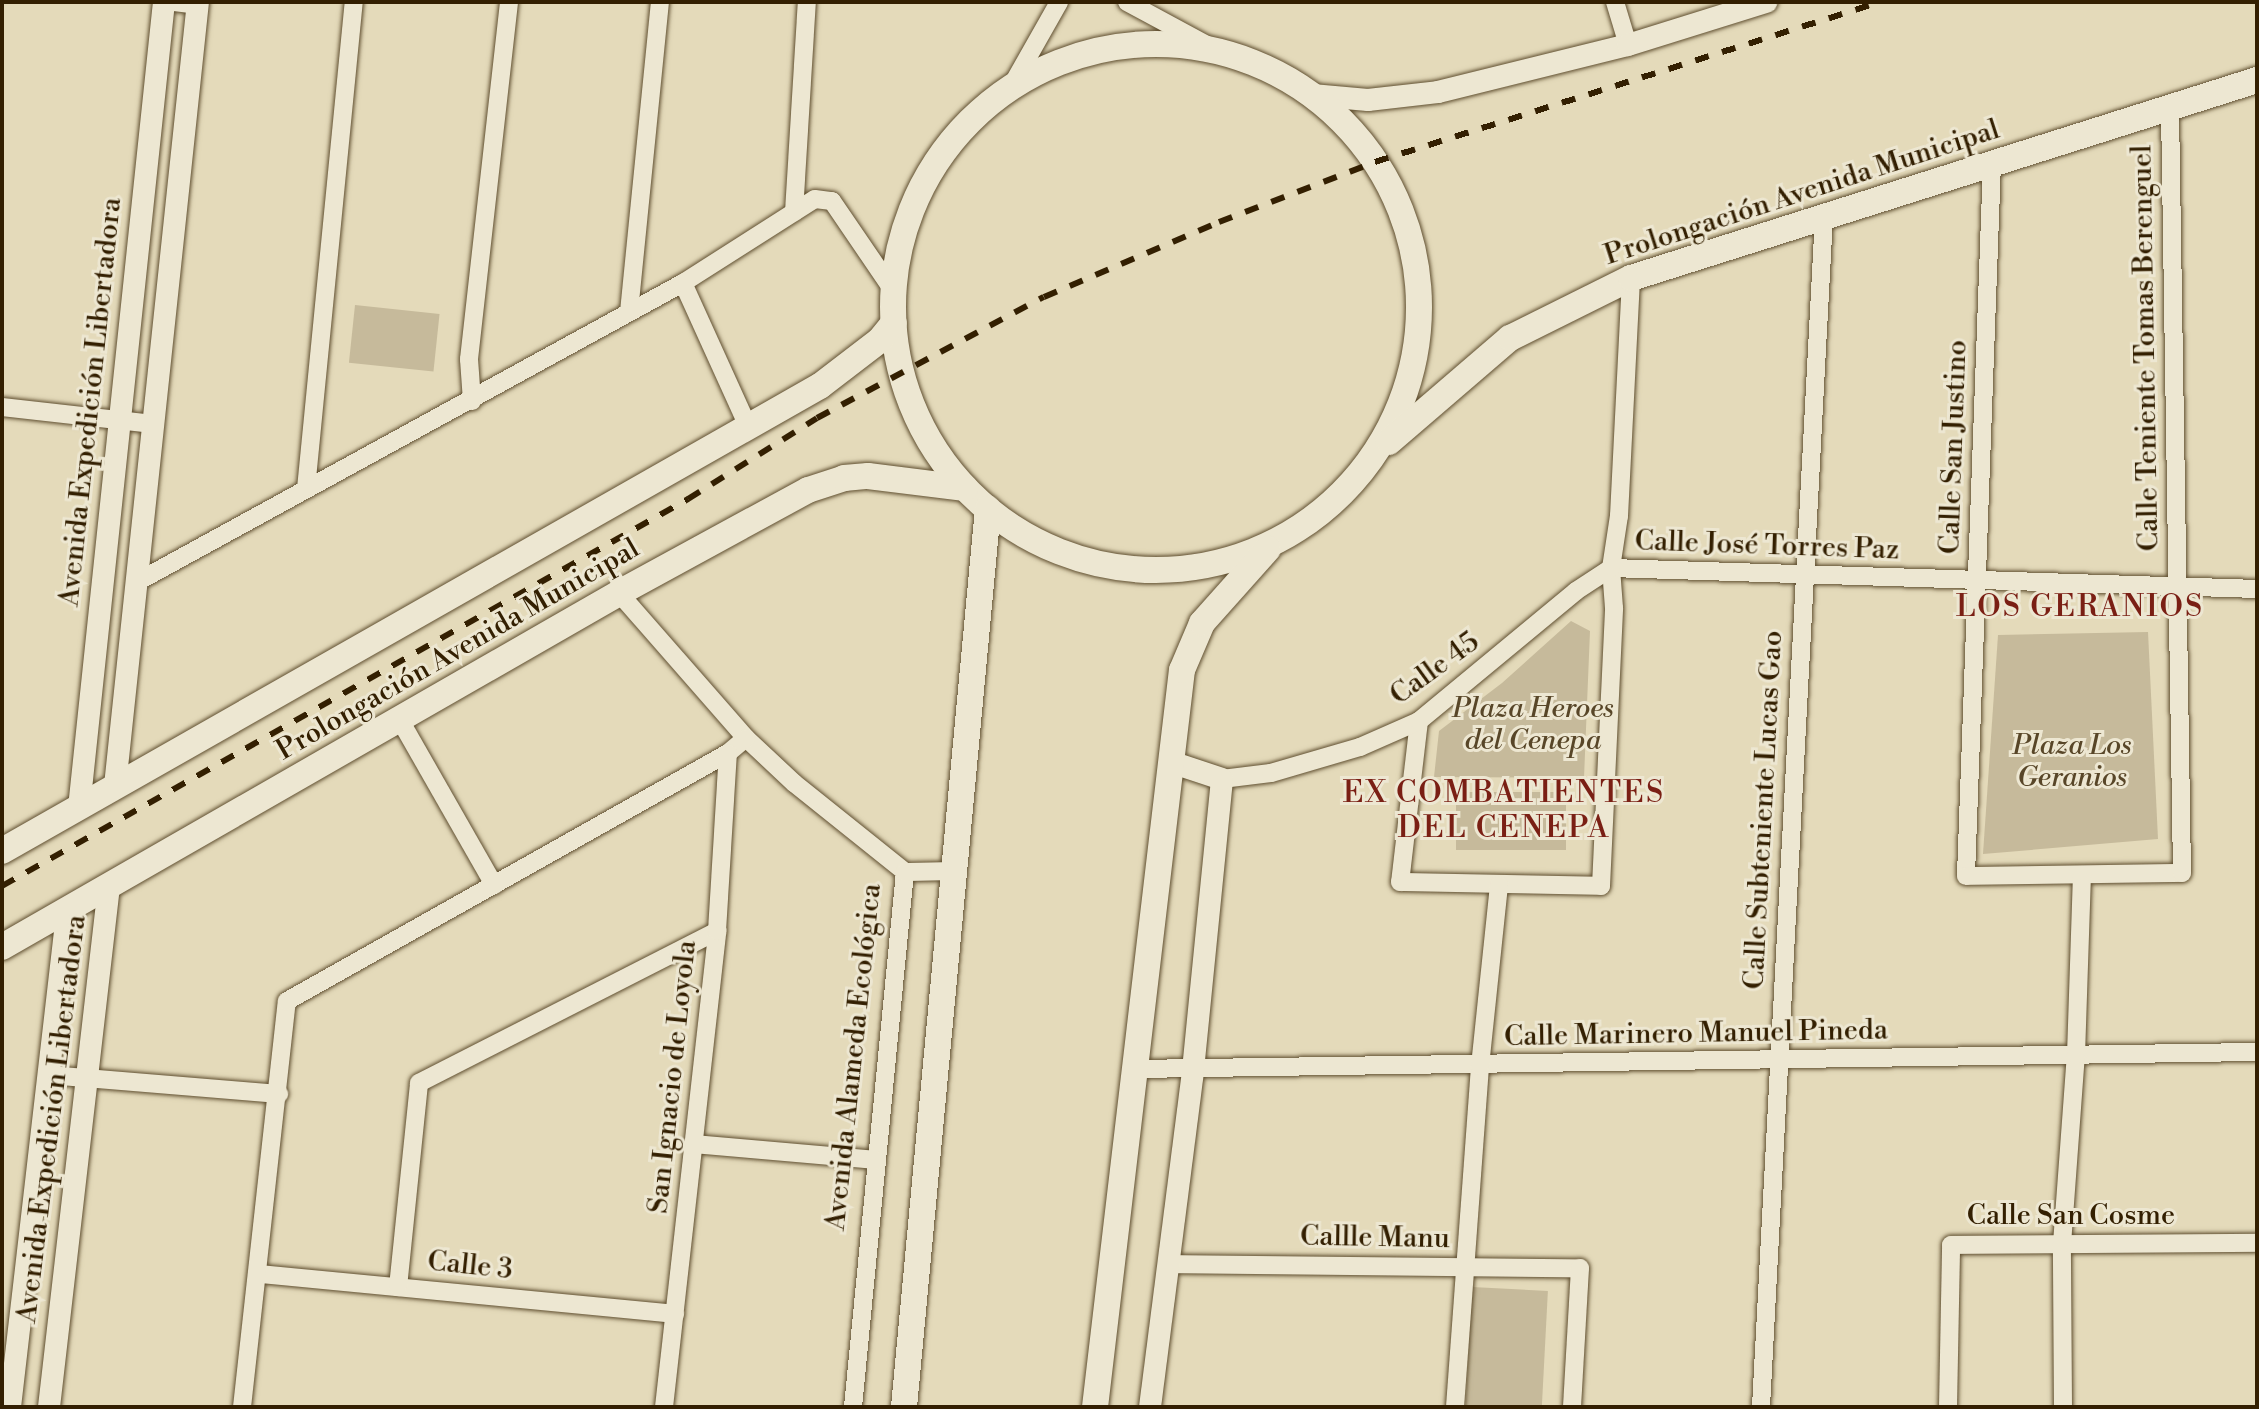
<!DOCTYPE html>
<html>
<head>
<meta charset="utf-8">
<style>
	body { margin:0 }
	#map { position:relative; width:2259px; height:1409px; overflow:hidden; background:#e4daba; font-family:"Libre Bodoni",serif }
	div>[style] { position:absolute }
	.green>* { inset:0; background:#c6ba9b; transform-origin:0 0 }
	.roads { filter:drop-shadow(0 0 2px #5f4e2f) drop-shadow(0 0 2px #5f4e2f) }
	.minor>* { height:18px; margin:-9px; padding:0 9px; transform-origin:9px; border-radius:9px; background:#ede7d2 }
	.tertiary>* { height:22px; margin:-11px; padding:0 11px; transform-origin:11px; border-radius:11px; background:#ede7d2 }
	.secondary>* { height:26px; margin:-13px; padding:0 13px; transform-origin:13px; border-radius:13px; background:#ede7d2 }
	.secondary>.ring { margin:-13px; padding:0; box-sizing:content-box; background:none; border:26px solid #ede7d2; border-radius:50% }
	.rail>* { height:6px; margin-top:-3px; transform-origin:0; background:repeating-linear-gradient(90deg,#331f01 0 14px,transparent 0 28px) }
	span { translate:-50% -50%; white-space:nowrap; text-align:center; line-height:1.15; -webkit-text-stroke:6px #ede7d2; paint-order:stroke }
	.street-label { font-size:28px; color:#331f01 }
	.park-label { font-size:28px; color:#584628; font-style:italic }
	.neighbourhood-label { font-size:30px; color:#7a1f14; letter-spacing:2px }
	.frame { position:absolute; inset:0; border:4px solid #331f01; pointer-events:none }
</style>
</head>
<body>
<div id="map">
	<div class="green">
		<i style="left:355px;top:305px;width:85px;height:58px;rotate:6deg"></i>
		<i style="clip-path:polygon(1571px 621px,1590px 631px,1584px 778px,1434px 777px,1439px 731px,1502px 683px)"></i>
		<i style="clip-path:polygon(2148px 632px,2158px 839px,1983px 854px,1998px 635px)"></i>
		<i style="left:1566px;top:792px;width:58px;height:110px;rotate:90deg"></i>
		<i style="left:1472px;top:1287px;width:76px;height:120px;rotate:3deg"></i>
	</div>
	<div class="roads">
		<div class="minor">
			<i style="left:173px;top:2px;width:25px;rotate:7deg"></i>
			<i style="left:1127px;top:2px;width:101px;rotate:28.3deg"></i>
			<i style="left:1615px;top:2px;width:45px;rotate:73.2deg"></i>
			<i style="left:1011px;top:87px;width:98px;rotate:-60.5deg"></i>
			<i style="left:1992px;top:163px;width:713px;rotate:92.09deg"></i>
			<i style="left:1966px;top:876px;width:216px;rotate:-0.8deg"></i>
			<i style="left:2182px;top:873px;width:763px;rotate:-90.9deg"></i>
			<i style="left:794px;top:212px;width:210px;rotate:-86.5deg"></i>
			<i style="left:683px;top:283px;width:157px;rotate:65.6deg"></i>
			<i style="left:629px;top:312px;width:312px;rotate:-84.3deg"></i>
			<i style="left:472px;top:401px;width:42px;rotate:-94.1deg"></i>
			<i style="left:469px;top:359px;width:359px;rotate:-83.6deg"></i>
			<i style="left:2px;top:407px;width:152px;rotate:6.4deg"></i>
			<i style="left:306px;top:489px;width:489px;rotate:-84.4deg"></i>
			<i style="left:1611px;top:568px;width:646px;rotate:1.86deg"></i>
			<i style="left:137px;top:582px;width:623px;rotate:-28.71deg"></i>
			<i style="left:683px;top:283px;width:156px;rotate:-32.5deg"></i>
			<i style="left:815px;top:199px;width:17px;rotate:7deg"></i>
			<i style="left:832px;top:201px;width:110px;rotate:55.7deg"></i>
			<i style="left:619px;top:593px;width:193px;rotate:48.8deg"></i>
			<i style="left:746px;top:738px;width:66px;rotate:43.2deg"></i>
			<i style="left:794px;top:783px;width:142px;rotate:38.7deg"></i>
			<i style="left:905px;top:872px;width:538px;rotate:95.55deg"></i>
			<i style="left:400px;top:720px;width:190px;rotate:60.3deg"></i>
			<i style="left:1419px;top:721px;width:162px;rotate:96.7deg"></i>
			<i style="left:1400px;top:882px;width:201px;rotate:1.1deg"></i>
			<i style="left:1601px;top:886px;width:278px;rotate:-87.3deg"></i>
			<i style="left:1614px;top:608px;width:40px;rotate:-94.3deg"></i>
			<i style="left:1611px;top:568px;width:53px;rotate:-81.3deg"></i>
			<i style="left:1619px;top:516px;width:238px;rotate:-87.1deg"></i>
			<i style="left:1222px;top:779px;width:49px;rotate:-7deg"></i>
			<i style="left:1271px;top:773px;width:93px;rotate:-16.3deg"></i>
			<i style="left:1360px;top:747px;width:64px;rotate:-23.8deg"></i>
			<i style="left:1419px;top:721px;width:204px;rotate:-39.6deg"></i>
			<i style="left:1576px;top:591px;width:42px;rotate:-33.3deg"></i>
			<i style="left:905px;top:872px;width:51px;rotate:-1.1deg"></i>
			<i style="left:1135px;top:1069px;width:1122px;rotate:-0.87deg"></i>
			<i style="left:49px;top:1075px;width:231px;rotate:4.7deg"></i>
			<i style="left:694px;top:1144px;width:183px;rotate:5deg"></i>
			<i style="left:1169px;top:1264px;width:411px;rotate:0.6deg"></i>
			<i style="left:1580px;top:1268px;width:139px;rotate:93.3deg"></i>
			<i style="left:260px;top:1274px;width:417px;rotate:5.5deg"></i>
			<i style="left:398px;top:1287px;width:205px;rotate:-84.1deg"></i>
			<i style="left:419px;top:1083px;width:335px;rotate:-27deg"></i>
			<i style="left:242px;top:1407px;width:408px;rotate:-83.7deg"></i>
			<i style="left:287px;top:1001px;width:506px;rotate:-29.35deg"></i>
			<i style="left:728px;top:753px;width:23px;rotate:-40deg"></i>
			<i style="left:664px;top:1407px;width:479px;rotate:-83.6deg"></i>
			<i style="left:717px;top:931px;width:178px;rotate:-86.5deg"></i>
			<i style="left:1455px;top:1407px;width:342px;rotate:-85.8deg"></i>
			<i style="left:1480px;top:1066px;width:182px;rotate:-84deg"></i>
			<i style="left:1761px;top:1407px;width:1192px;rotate:-86.97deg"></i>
			<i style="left:1948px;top:1407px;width:162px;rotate:-88.9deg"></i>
			<i style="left:1951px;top:1245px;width:306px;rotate:-0.4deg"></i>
			<i style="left:2063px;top:1407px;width:163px;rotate:-90.4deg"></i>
			<i style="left:2062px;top:1244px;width:190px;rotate:-85.8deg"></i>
			<i style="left:2076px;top:1055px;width:180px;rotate:-88.1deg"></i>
		</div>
		<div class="tertiary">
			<i style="left:1312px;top:95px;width:56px;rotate:5.1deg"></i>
			<i style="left:1368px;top:100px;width:70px;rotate:-6.5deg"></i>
			<i style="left:1438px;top:92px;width:196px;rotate:-13.9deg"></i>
			<i style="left:1628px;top:45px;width:145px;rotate:-17.3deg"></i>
			<i style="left:115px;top:786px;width:788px;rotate:-83.96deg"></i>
			<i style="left:79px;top:808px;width:810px;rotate:-83.98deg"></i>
			<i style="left:10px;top:1407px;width:499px;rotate:-83.4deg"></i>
			<i style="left:49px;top:1407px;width:524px;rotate:-83.43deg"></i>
			<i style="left:1150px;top:1407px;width:340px;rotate:-82.7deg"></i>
			<i style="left:1193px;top:1070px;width:292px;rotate:-84.3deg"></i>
			<i style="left:1222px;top:779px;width:54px;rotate:-161.6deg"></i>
		</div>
		<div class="secondary">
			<i class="ring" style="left:893px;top:44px;width:500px;height:500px"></i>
			<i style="left:1389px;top:442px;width:160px;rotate:-40.7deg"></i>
			<i style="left:1510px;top:338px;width:135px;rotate:-26.4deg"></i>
			<i style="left:1631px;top:278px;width:657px;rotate:-17.55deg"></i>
			<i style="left:2px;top:851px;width:941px;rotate:-29.62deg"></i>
			<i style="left:820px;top:386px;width:76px;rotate:-37.5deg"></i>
			<i style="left:880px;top:340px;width:22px;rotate:-51deg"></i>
			<i style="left:2px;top:947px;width:711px;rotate:-29.84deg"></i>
			<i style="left:619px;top:593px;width:215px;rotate:-28.6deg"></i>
			<i style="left:808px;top:490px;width:38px;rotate:-18deg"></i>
			<i style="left:844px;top:478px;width:24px;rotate:-5deg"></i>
			<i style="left:868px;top:476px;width:98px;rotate:7.1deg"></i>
			<i style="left:904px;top:1407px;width:902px;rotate:-84.66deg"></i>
			<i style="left:1095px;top:1407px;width:742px;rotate:-83.27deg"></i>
			<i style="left:1182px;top:670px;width:51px;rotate:-66.9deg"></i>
			<i style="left:1202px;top:623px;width:99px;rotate:-48.3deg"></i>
		</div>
	</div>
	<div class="rail">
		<i style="left:2px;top:886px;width:788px;rotate:-29.43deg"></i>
		<i style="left:688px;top:499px;width:152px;rotate:-32.1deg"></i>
		<i style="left:817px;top:418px;width:257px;rotate:-28.1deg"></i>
		<i style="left:1044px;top:297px;width:190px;rotate:-23.2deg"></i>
		<i style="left:1219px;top:222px;width:167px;rotate:-21deg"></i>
		<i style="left:1375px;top:162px;width:530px;rotate:-17.58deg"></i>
	</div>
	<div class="street-label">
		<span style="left:1802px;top:193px;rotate:-18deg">Prolongación Avenida Municipal</span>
		<span style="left:2146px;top:348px;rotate:-91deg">Calle Teniente Tomas Berenguel</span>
		<span style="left:91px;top:402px;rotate:-84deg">Avenida Expedición Libertadora</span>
		<span style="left:1954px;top:447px;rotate:-88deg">Calle San Justino</span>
		<span style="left:1767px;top:546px;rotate:2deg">Calle José Torres Paz</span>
		<span style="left:458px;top:650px;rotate:-30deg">Prolongación Avenida Municipal</span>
		<span style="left:1435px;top:669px;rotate:-36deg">Calle 45</span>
		<span style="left:1764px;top:810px;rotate:-87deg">Calle Subteniente Lucas Gao</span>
		<span style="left:1696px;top:1034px;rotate:-1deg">Calle Marinero Manuel Pineda</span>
		<span style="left:854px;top:1057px;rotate:-84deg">Avenida Alameda Ecológica</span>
		<span style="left:673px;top:1077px;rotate:-84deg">San Ignacio de Loyola</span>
		<span style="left:52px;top:1119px;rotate:-83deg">Avenida Expedición Libertadora</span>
		<span style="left:2071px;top:1216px">Calle San Cosme</span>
		<span style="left:1375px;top:1238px;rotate:1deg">Callle Manu</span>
		<span style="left:470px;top:1266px;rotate:6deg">Calle 3</span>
	</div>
	<div class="park-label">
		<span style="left:1533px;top:725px">Plaza Heroes<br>del Cenepa</span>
		<span style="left:2072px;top:762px">Plaza Los<br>Geranios</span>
	</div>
	<div class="neighbourhood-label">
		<span style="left:2080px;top:607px">LOS GERANIOS</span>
		<span style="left:1504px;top:810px">EX COMBATIENTES<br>DEL CENEPA</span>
	</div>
	<div class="frame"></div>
</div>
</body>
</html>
